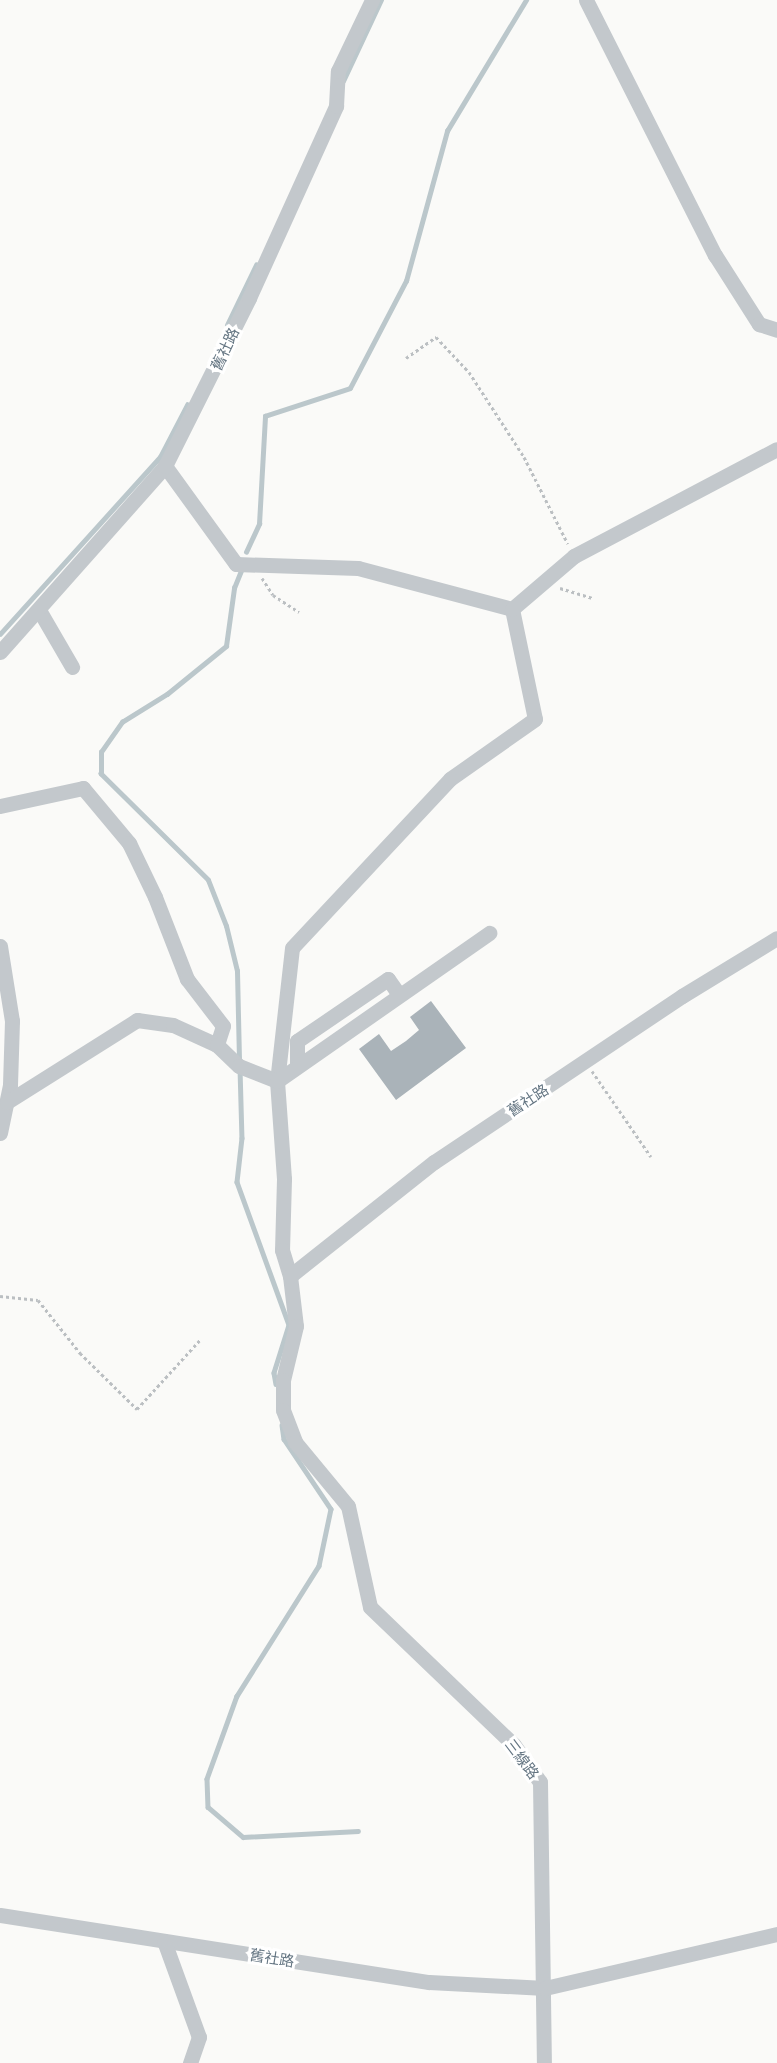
<!DOCTYPE html>
<html>
<head>
<meta charset="utf-8">
<style>
	body { margin:0 }
	#map { position:relative; width:777px; height:2063px; overflow:hidden; background:#fafaf8; font-family:"Asap Condensed","Noto Sans TC",sans-serif }
	div>[style] { position:absolute }
	.stream>* { height:4.5px; margin:-2.25px; padding:0 2.25px; transform-origin:2.25px; border-radius:2.25px; background:#bbc7cb }
	.building>* { inset:0; background:#aab3b9 }
	.path>* { height:3px; margin-top:-1.5px; transform-origin:0; background:repeating-linear-gradient(90deg,#bbbfc2 0 3px,transparent 0 6px) }
	.minor>* { height:15px; margin:-7.5px; padding:0 7.5px; transform-origin:7.5px; border-radius:7.5px; background:#c3c8cc }
	span { translate:-50% -50%; white-space:nowrap; text-align:center; line-height:1.15; -webkit-text-stroke:6px #fff; paint-order:stroke }
	.street-label { font-size:15px; color:#657683 }
</style>
</head>
<body>
<div id="map">
	<div class="stream">
		<i style="left:343px;top:81px;width:89px;rotate:-64.9deg"></i>
		<i style="left:227px;top:325px;width:67px;rotate:-64.2deg"></i>
		<i style="left:246px;top:552px;width:31px;rotate:-65deg"></i>
		<i style="left:259px;top:524px;width:108px;rotate:-86.8deg"></i>
		<i style="left:265px;top:416px;width:89px;rotate:-18.2deg"></i>
		<i style="left:350px;top:388px;width:121px;rotate:-62.4deg"></i>
		<i style="left:406px;top:281px;width:156px;rotate:-74.7deg"></i>
		<i style="left:447px;top:131px;width:153px;rotate:-58.9deg"></i>
		<i style="left:0;top:634px;width:239px;rotate:-47.9deg"></i>
		<i style="left:160px;top:457px;width:59px;rotate:-62.6deg"></i>
		<i style="left:239px;top:1060px;width:89px;rotate:-91.3deg"></i>
		<i style="left:237px;top:971px;width:46px;rotate:-103.7deg"></i>
		<i style="left:226px;top:926px;width:49px;rotate:-111.4deg"></i>
		<i style="left:208px;top:880px;width:151px;rotate:-135.3deg"></i>
		<i style="left:101px;top:774px;width:22px;rotate:-90deg"></i>
		<i style="left:101px;top:752px;width:37px;rotate:-55deg"></i>
		<i style="left:122px;top:722px;width:53px;rotate:-31.9deg"></i>
		<i style="left:167px;top:694px;width:76px;rotate:-39.1deg"></i>
		<i style="left:226px;top:646px;width:59px;rotate:-82.1deg"></i>
		<i style="left:234px;top:588px;width:18px;rotate:-68deg"></i>
		<i style="left:240px;top:1068px;width:70px;rotate:88.4deg"></i>
		<i style="left:242px;top:1138px;width:44px;rotate:96.5deg"></i>
		<i style="left:237px;top:1182px;width:152px;rotate:70deg"></i>
		<i style="left:289px;top:1325px;width:50px;rotate:107.4deg"></i>
		<i style="left:274px;top:1373px;width:11px;rotate:80deg"></i>
		<i style="left:282px;top:1425px;width:14px;rotate:82deg"></i>
		<i style="left:284px;top:1439px;width:84px;rotate:56.1deg"></i>
		<i style="left:331px;top:1509px;width:58px;rotate:101.9deg"></i>
		<i style="left:319px;top:1566px;width:154px;rotate:122.2deg"></i>
		<i style="left:237px;top:1696px;width:88px;rotate:109.9deg"></i>
		<i style="left:207px;top:1779px;width:28px;rotate:88deg"></i>
		<i style="left:208px;top:1807px;width:46px;rotate:40.6deg"></i>
		<i style="left:243px;top:1837px;width:115px;rotate:-3deg"></i>
	</div>
	<div class="building">
		<i style="clip-path:polygon(431px 1001px,466px 1048px,396px 1100px,359px 1049px,379px 1034px,391px 1051px,406px 1041px,419px 1030px,410px 1017px)"></i>
	</div>
	<div class="path">
		<i style="left:406px;top:358px;width:37px;rotate:-35deg"></i>
		<i style="left:436px;top:337px;width:48px;rotate:46.7deg"></i>
		<i style="left:469px;top:372px;width:101px;rotate:57.1deg"></i>
		<i style="left:524px;top:457px;width:97px;rotate:63.2deg"></i>
		<i style="left:262px;top:578px;width:20px;rotate:57deg"></i>
		<i style="left:273px;top:595px;width:31px;rotate:33deg"></i>
		<i style="left:560px;top:588px;width:34px;rotate:17deg"></i>
		<i style="left:592px;top:1071px;width:104px;rotate:55.5deg"></i>
		<i style="left:0;top:1296px;width:38px;rotate:6deg"></i>
		<i style="left:38px;top:1300px;width:68px;rotate:51.6deg"></i>
		<i style="left:80px;top:1353px;width:80px;rotate:44.5deg"></i>
		<i style="left:137px;top:1409px;width:93px;rotate:-47.6deg"></i>
	</div>
	<div class="minor">
		<i style="left:586px;top:0;width:286px;rotate:63.2deg"></i>
		<i style="left:715px;top:255px;width:82px;rotate:57.5deg"></i>
		<i style="left:759px;top:324px;width:19px;rotate:18deg"></i>
		<i style="left:165px;top:466px;width:121px;rotate:54.1deg"></i>
		<i style="left:236px;top:564px;width:122px;rotate:1.9deg"></i>
		<i style="left:358px;top:568px;width:159px;rotate:14.9deg"></i>
		<i style="left:512px;top:609px;width:112px;rotate:78.2deg"></i>
		<i style="left:535px;top:719px;width:104px;rotate:144.8deg"></i>
		<i style="left:450px;top:779px;width:231px;rotate:133.1deg"></i>
		<i style="left:292px;top:948px;width:134px;rotate:96.4deg"></i>
		<i style="left:277px;top:1081px;width:98px;rotate:85.9deg"></i>
		<i style="left:284px;top:1179px;width:71px;rotate:91.6deg"></i>
		<i style="left:282px;top:1250px;width:27px;rotate:73deg"></i>
		<i style="left:290px;top:1276px;width:50px;rotate:83.2deg"></i>
		<i style="left:296px;top:1326px;width:56px;rotate:103.5deg"></i>
		<i style="left:283px;top:1380px;width:30px;rotate:90deg"></i>
		<i style="left:283px;top:1410px;width:34px;rotate:69deg"></i>
		<i style="left:295px;top:1442px;width:83px;rotate:50.4deg"></i>
		<i style="left:348px;top:1506px;width:103px;rotate:77.7deg"></i>
		<i style="left:370px;top:1607px;width:199px;rotate:43.8deg"></i>
		<i style="left:514px;top:1745px;width:45px;rotate:54.9deg"></i>
		<i style="left:540px;top:1782px;width:281px;rotate:89.2deg"></i>
		<i style="left:512px;top:609px;width:82px;rotate:-40.5deg"></i>
		<i style="left:574px;top:556px;width:229px;rotate:-27.8deg"></i>
		<i style="left:39px;top:610px;width:66px;rotate:59.9deg"></i>
		<i style="left:0;top:652px;width:249px;rotate:-48.4deg"></i>
		<i style="left:165px;top:466px;width:188px;rotate:-63.4deg"></i>
		<i style="left:249px;top:298px;width:211px;rotate:-65.6deg"></i>
		<i style="left:336px;top:106px;width:35px;rotate:-87deg"></i>
		<i style="left:338px;top:71px;width:79px;rotate:-64.4deg"></i>
		<i style="left:0;top:806px;width:85px;rotate:-12.2deg"></i>
		<i style="left:83px;top:788px;width:72px;rotate:50.1deg"></i>
		<i style="left:129px;top:843px;width:60px;rotate:64.3deg"></i>
		<i style="left:155px;top:897px;width:88px;rotate:68.7deg"></i>
		<i style="left:187px;top:979px;width:59px;rotate:52.5deg"></i>
		<i style="left:223px;top:1026px;width:20px;rotate:108deg"></i>
		<i style="left:0;top:946px;width:76px;rotate:80.9deg"></i>
		<i style="left:12px;top:1021px;width:64px;rotate:91.8deg"></i>
		<i style="left:10px;top:1085px;width:49px;rotate:101.8deg"></i>
		<i style="left:297px;top:1066px;width:25px;rotate:-90deg"></i>
		<i style="left:297px;top:1041px;width:110px;rotate:-34.3deg"></i>
		<i style="left:388px;top:979px;width:19px;rotate:55deg"></i>
		<i style="left:7px;top:1102px;width:154px;rotate:-32.2deg"></i>
		<i style="left:137px;top:1020px;width:36px;rotate:8deg"></i>
		<i style="left:173px;top:1025px;width:48px;rotate:24.4deg"></i>
		<i style="left:217px;top:1045px;width:30px;rotate:44deg"></i>
		<i style="left:239px;top:1066px;width:41px;rotate:21.5deg"></i>
		<i style="left:277px;top:1081px;width:259px;rotate:-34.9deg"></i>
		<i style="left:290px;top:1276px;width:184px;rotate:-38.4deg"></i>
		<i style="left:434px;top:1162px;width:298px;rotate:-33.8deg"></i>
		<i style="left:682px;top:996px;width:111px;rotate:-31.4deg"></i>
		<i style="left:0;top:1915px;width:434px;rotate:8.9deg"></i>
		<i style="left:429px;top:1982px;width:116px;rotate:3deg"></i>
		<i style="left:545px;top:1988px;width:238px;rotate:-13.1deg"></i>
		<i style="left:164px;top:1941px;width:102px;rotate:70deg"></i>
		<i style="left:199px;top:2037px;width:28px;rotate:109deg"></i>
	</div>
	<div class="street-label">
		<span style="left:225px;top:349px;rotate:-65deg">舊社路</span>
		<span style="left:528px;top:1100px;rotate:-33deg">舊社路</span>
		<span style="left:522px;top:1759px;rotate:53deg">三線路</span>
		<span style="left:272px;top:1958px;rotate:9deg">舊社路</span>
	</div>
</div>
</body>
</html>
